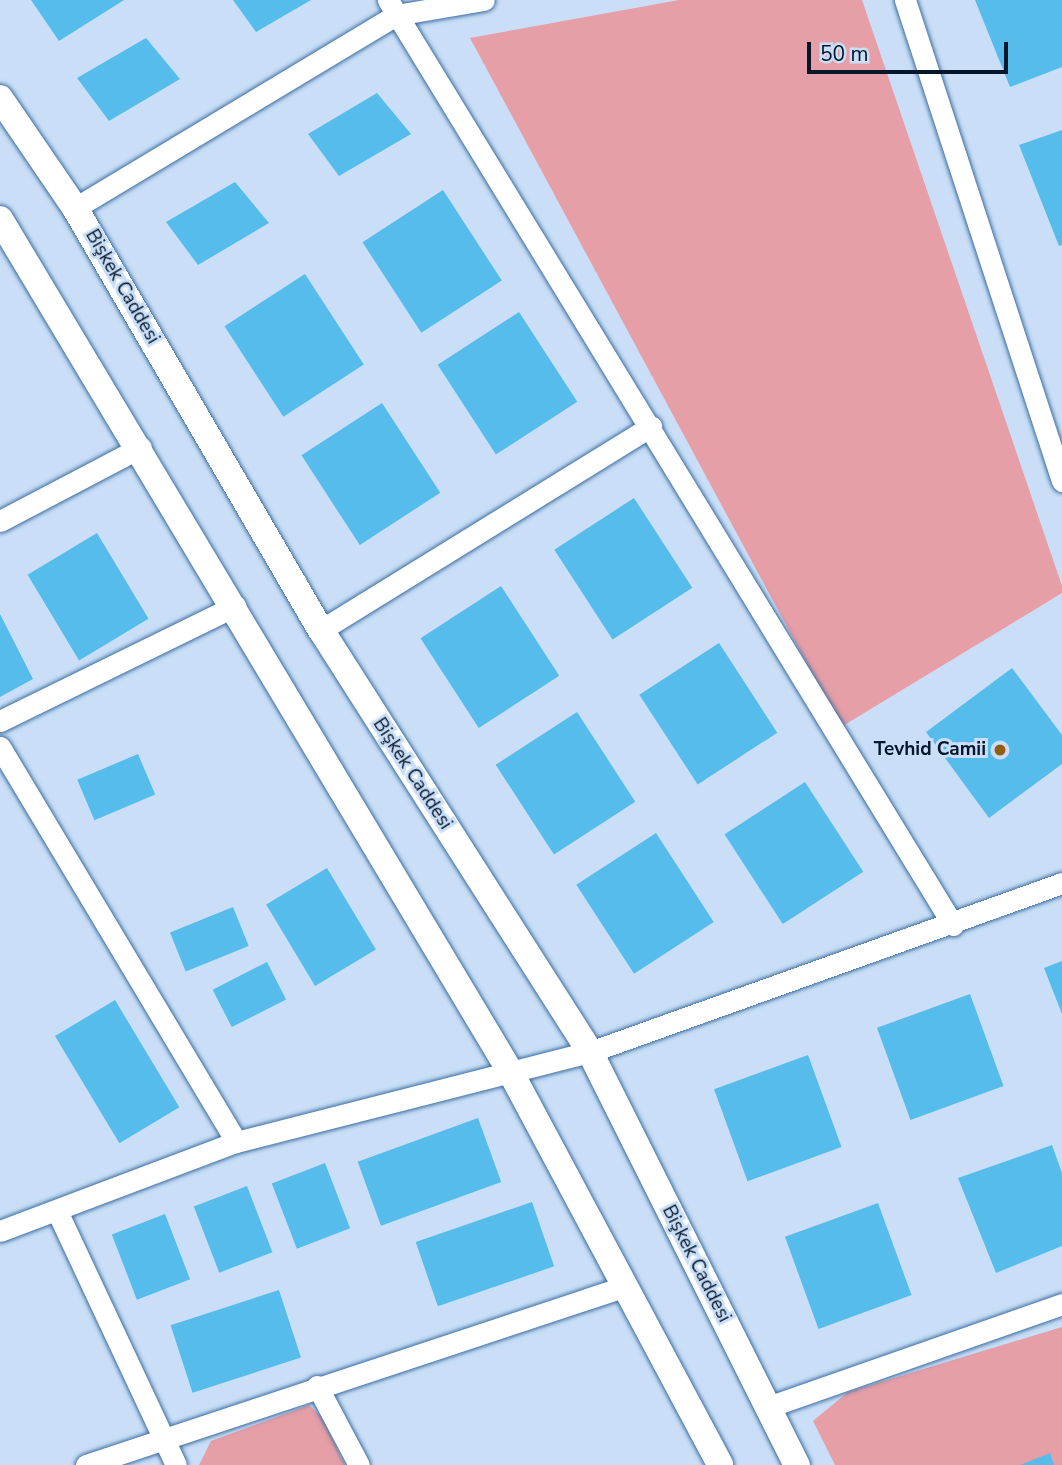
<!DOCTYPE html>
<html>
<head>
<meta charset="utf-8">
<style>
	body { margin:0 }
	#map { position:relative; width:1062px; height:1465px; overflow:hidden; background:#cadff7; font-family:"Nunito Sans",sans-serif }
	div>[style] { position:absolute }
	.green>* { inset:0; background:#e69ea7 }
	.building>* { inset:0; background:#55bcec; transform-origin:0 0 }
	.roads { filter:drop-shadow(0 0 2px #3b6da1) drop-shadow(0 0 2px #3b6da1) }
	.minor>* { height:21px; margin:-10.5px; padding:0 10.5px; transform-origin:10.5px; border-radius:10.5px; background:#fff }
	.tertiary>* { height:26px; margin:-13px; padding:0 13px; transform-origin:13px; border-radius:13px; background:#fff }
	.dots>* { width:19px; height:19px; translate:-50% -50%; box-sizing:border-box; border:4px solid #cadff7; border-radius:50% }
	span { translate:-50% -50%; white-space:nowrap; text-align:center; line-height:1.15; -webkit-text-stroke:6px #cadff7; paint-order:stroke }
	.street-label { font-size:19px; color:#03162a }
	.poi-label { font-size:19px; color:#03162a; font-weight:700 }
	.right { translate:-100% -50%; text-align:right }
	.scale { position:absolute; left:807px; top:42px; width:201px; height:32px; box-sizing:border-box; border:4px solid #03162a; border-top:0; padding-left:9px; font-size:21px; line-height:24px; white-space:nowrap; color:#03162a; -webkit-text-stroke:5px #cadff7; paint-order:stroke }
</style>
</head>
<body>
<div id="map">
	<div class="green">
		<i style="clip-path:polygon(679px 0,862px 0,1062px 586px,1062px 593px,841px 727px,470px 38px)"></i>
		<i style="clip-path:polygon(1062px 1327px,1062px 1465px,835px 1465px,813px 1421px,848px 1392px)"></i>
		<i style="clip-path:polygon(309px 1405px,322px 1417px,345px 1465px,199px 1465px,211px 1441px)"></i>
	</div>
	<div class="building">
		<i style="clip-path:polygon(31px 0,124px 0,59px 41px)"></i>
		<i style="clip-path:polygon(233px 0,311px 0,256px 32px)"></i>
		<i style="clip-path:polygon(975px 0,1062px 0,1062px 67px,1010px 87px)"></i>
		<i style="clip-path:polygon(146px 38px,180px 79px,109px 121px,77px 78px)"></i>
		<i style="clip-path:polygon(377px 93px,411px 134px,339px 176px,308px 134px)"></i>
		<i style="clip-path:polygon(1062px 130px,1062px 245px,1059px 246px,1019px 145px)"></i>
		<i style="clip-path:polygon(235px 182px,269px 223px,198px 265px,166px 222px)"></i>
		<i style="left:443px;top:190px;width:108px;height:96px;rotate:57deg"></i>
		<i style="left:305px;top:274px;width:108px;height:96px;rotate:57deg"></i>
		<i style="left:519px;top:312px;width:107px;height:97px;rotate:57deg"></i>
		<i style="left:382px;top:403px;width:107px;height:96px;rotate:57deg"></i>
		<i style="left:634px;top:498px;width:107px;height:95px;rotate:57deg"></i>
		<i style="left:97px;top:533px;width:100px;height:81px;rotate:59deg"></i>
		<i style="left:501px;top:586px;width:107px;height:96px;rotate:57deg"></i>
		<i style="clip-path:polygon(0 614px,33px 679px,0 697px)"></i>
		<i style="left:719px;top:643px;width:107px;height:95px;rotate:57deg"></i>
		<i style="clip-path:polygon(1012px 668px,1062px 735px,1062px 764px,989px 818px,926px 732px)"></i>
		<i style="left:577px;top:712px;width:107px;height:97px;rotate:57deg"></i>
		<i style="left:138px;top:754px;width:44px;height:66px;rotate:67deg"></i>
		<i style="left:805px;top:782px;width:107px;height:96px;rotate:57deg"></i>
		<i style="left:656px;top:833px;width:106px;height:95px;rotate:57deg"></i>
		<i style="left:327px;top:868px;width:95px;height:71px;rotate:59deg"></i>
		<i style="left:233px;top:907px;width:42px;height:68px;rotate:68deg"></i>
		<i style="clip-path:polygon(1062px 961px,1062px 1014px,1044px 968px)"></i>
		<i style="left:267px;top:962px;width:42px;height:61px;rotate:63deg"></i>
		<i style="left:970px;top:994px;width:98px;height:99px;rotate:70deg"></i>
		<i style="left:115px;top:1000px;width:125px;height:70px;rotate:59deg"></i>
		<i style="left:808px;top:1055px;width:98px;height:100px;rotate:70deg"></i>
		<i style="left:478px;top:1118px;width:68px;height:128px;rotate:70deg"></i>
		<i style="clip-path:polygon(1052px 1145px,1062px 1173px,1062px 1246px,996px 1273px,958px 1178px)"></i>
		<i style="left:325px;top:1163px;width:70px;height:57px;rotate:69deg"></i>
		<i style="left:247px;top:1186px;width:71px;height:57px;rotate:69deg"></i>
		<i style="left:532px;top:1202px;width:68px;height:123px;rotate:71deg"></i>
		<i style="left:878px;top:1203px;width:98px;height:99px;rotate:70deg"></i>
		<i style="left:165px;top:1214px;width:70px;height:57px;rotate:69deg"></i>
		<i style="left:279px;top:1290px;width:71px;height:114px;rotate:72deg"></i>
		<i style="clip-path:polygon(1050px 1453px,1054px 1465px,1020px 1465px)"></i>
	</div>
	<div class="roads">
		<div class="minor">
			<i style="left:388px;top:0;width:1084px;rotate:58.58deg"></i>
			<i style="left:905px;top:0;width:506px;rotate:71.92deg"></i>
			<i style="left:75px;top:208px;width:375px;rotate:-31deg"></i>
			<i style="left:396px;top:15px;width:89px;rotate:-9.7deg"></i>
			<i style="left:0;top:521px;width:159px;rotate:-27.7deg"></i>
			<i style="left:321px;top:630px;width:388px;rotate:-31.7deg"></i>
			<i style="left:0;top:721px;width:262px;rotate:-26.1deg"></i>
			<i style="left:0;top:747px;width:460px;rotate:59.1deg"></i>
			<i style="left:57px;top:1211px;width:280px;rotate:64.9deg"></i>
			<i style="left:0;top:1231px;width:252px;rotate:-20.7deg"></i>
			<i style="left:236px;top:1142px;width:365px;rotate:-14.3deg"></i>
			<i style="left:590px;top:1052px;width:501px;rotate:-19.7deg"></i>
			<i style="left:317px;top:1386px;width:89px;rotate:62deg"></i>
			<i style="left:768px;top:1407px;width:312px;rotate:-19.3deg"></i>
			<i style="left:86px;top:1465px;width:569px;rotate:-18.34deg"></i>
		</div>
		<div class="tertiary">
			<i style="left:0;top:98px;width:133px;rotate:55.7deg"></i>
			<i style="left:75px;top:208px;width:488px;rotate:59.8deg"></i>
			<i style="left:321px;top:630px;width:500px;rotate:57.48deg"></i>
			<i style="left:590px;top:1052px;width:462px;rotate:63.4deg"></i>
			<i style="left:0;top:219px;width:993px;rotate:59.1deg"></i>
			<i style="left:510px;top:1071px;width:446px;rotate:61.9deg"></i>
		</div>
	</div>
	<div class="dots">
		<i style="left:1000px;top:750px;background:#925f11"></i>
	</div>
	<div class="street-label">
		<span style="left:122px;top:287px;rotate:60deg">Bişkek Caddesi</span>
		<span style="left:412px;top:774px;rotate:57deg">Bişkek Caddesi</span>
		<span style="left:696px;top:1264px;rotate:63deg">Bişkek Caddesi</span>
	</div>
	<div class="poi-label">
		<span class="right" style="left:986px;top:750px">Tevhid Camii</span>
	</div>
	<div class="scale">50 m</div>
</div>
</body>
</html>
